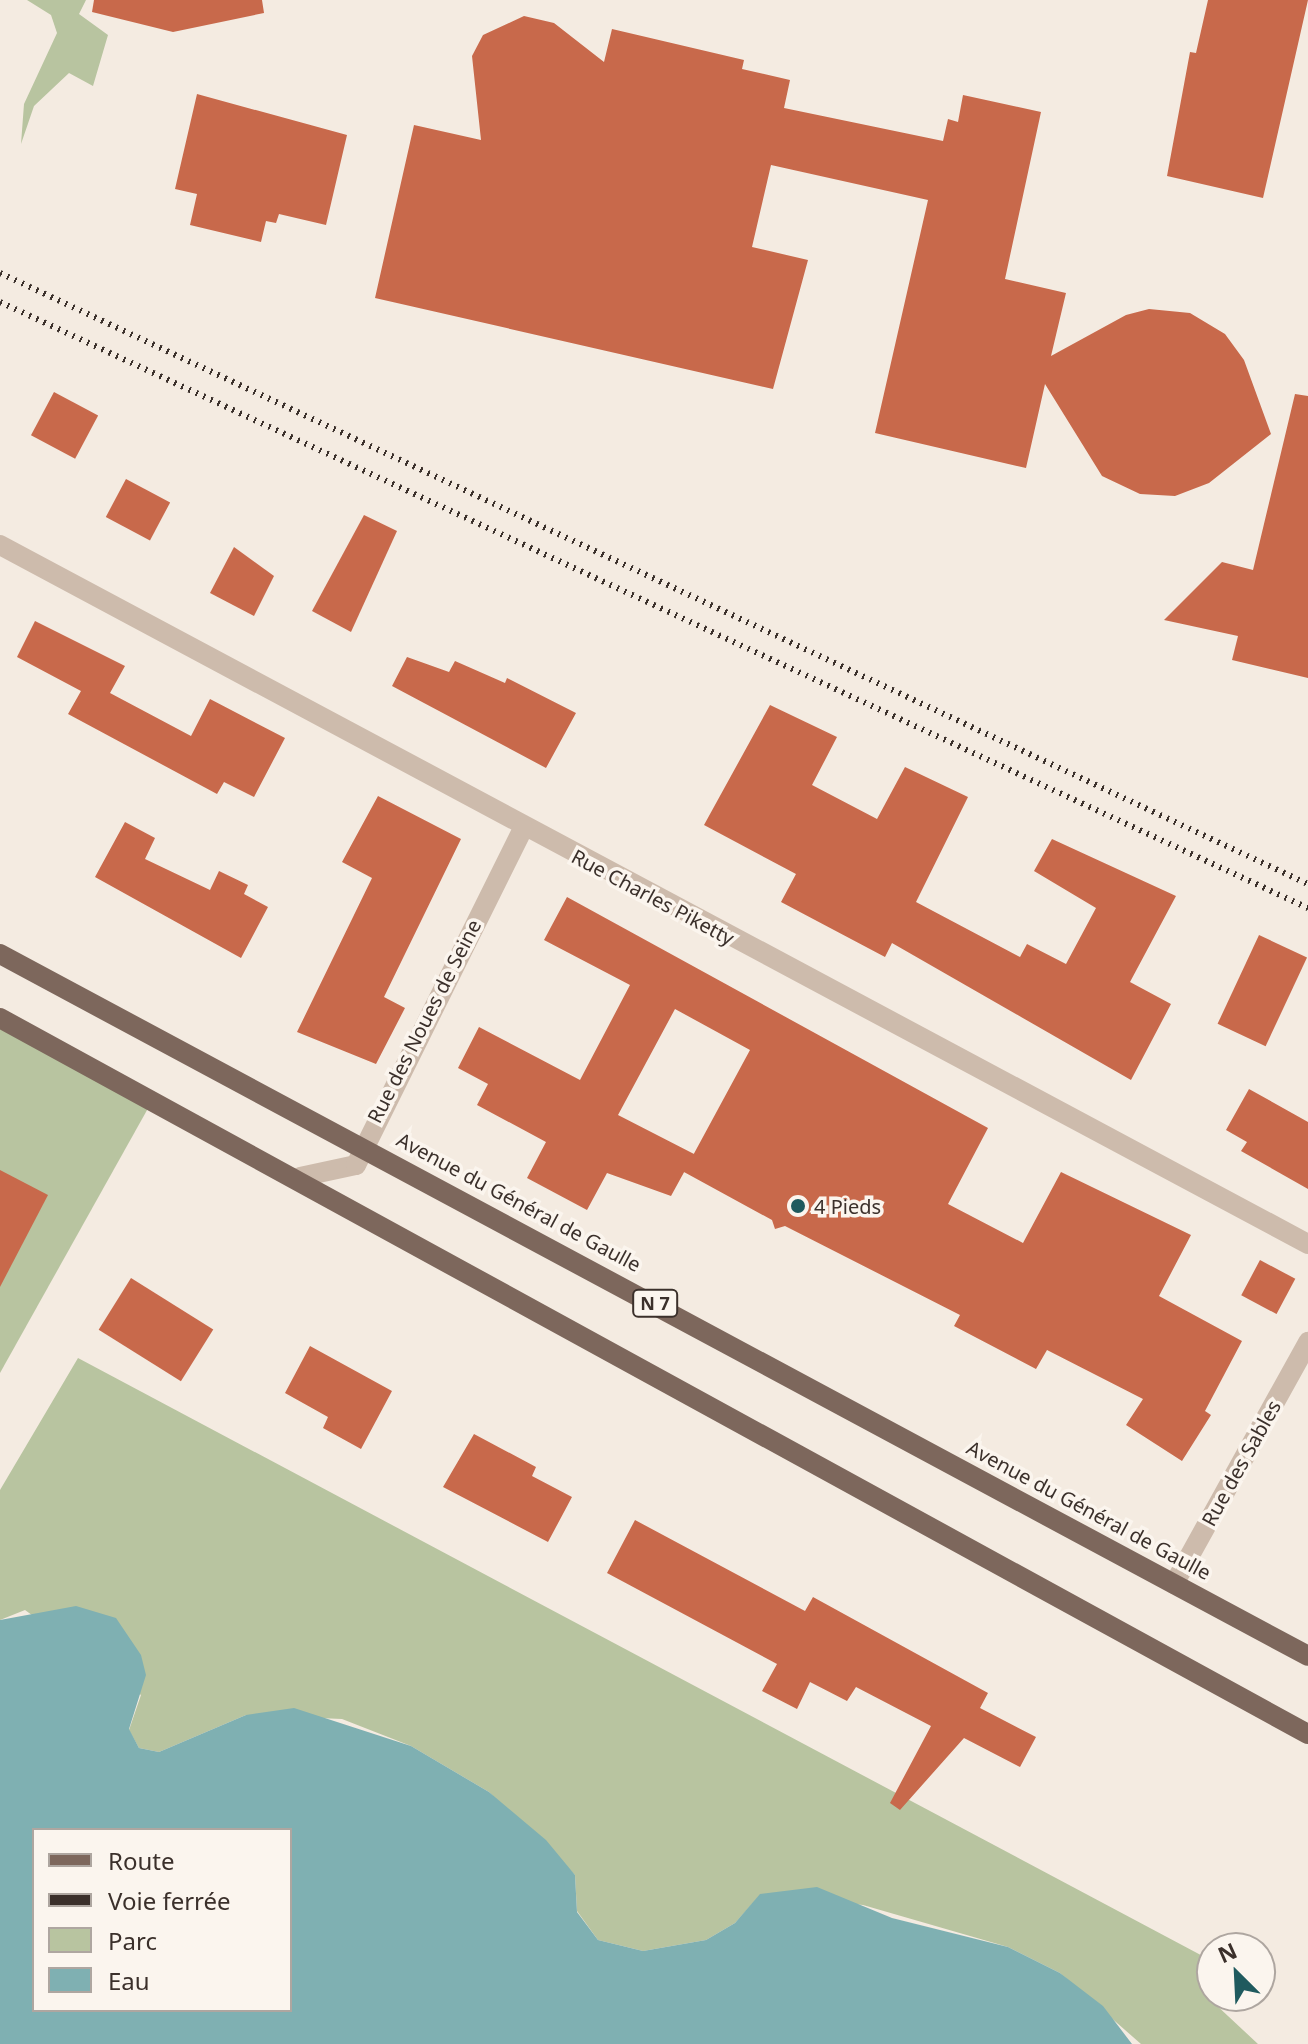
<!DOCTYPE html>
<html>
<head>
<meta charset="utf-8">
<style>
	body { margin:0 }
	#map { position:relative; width:1308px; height:2044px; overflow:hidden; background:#f4ebe1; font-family:"Noto Sans",sans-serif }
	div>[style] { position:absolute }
	.green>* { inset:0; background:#b8c4a0 }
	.water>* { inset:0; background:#7fb0b2 }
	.building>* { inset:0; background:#c8694b; transform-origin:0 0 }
	.minor>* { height:20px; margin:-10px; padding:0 10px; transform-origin:10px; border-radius:10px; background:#cdbbac }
	.major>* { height:20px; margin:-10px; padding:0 10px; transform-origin:10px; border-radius:10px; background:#7d675c }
	.rail>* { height:6px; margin-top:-3px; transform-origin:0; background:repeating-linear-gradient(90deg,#3b302b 0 2px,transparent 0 8px) }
	.dots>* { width:22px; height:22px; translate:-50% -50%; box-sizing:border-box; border:4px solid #fbf5ee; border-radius:50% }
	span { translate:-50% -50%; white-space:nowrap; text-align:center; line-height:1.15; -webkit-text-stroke:7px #fbf5ee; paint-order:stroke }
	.shield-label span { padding:2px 6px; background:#fbf5ee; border:2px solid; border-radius:6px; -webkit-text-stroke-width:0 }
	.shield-label { font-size:18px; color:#3b302b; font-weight:700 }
	.street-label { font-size:20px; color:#3b302b }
	.poi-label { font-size:20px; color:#3b302b }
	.left { translate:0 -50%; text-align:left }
	.legend { position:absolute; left:32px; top:1828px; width:260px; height:184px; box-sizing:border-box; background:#fbf5ee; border:2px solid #aea6a0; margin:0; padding:10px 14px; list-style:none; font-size:24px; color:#3b302b }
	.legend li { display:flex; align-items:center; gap:16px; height:40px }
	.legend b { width:40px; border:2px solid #aea6a0 }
	.north { position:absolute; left:1196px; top:1932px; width:80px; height:80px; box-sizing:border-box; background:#fbf5ee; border:2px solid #aea6a0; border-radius:50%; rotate:336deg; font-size:22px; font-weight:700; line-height:32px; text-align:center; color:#3b302b }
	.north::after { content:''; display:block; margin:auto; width:28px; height:36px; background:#1f5a5e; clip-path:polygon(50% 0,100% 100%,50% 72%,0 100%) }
</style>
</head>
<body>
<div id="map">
	<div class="green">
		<i style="clip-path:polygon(27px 0,86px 0,79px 14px,108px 35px,93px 86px,69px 73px,34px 106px,21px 144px,24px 104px,57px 33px,51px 15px)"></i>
		<i style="clip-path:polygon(0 1018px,151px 1103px,0 1373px)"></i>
		<i style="clip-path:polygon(78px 1358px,1212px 1961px,1213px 2002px,1258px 2044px,1141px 2044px,1060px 1973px,1008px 1947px,863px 1905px,761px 1894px,735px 1923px,706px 1940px,643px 1951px,598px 1940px,577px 1911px,575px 1875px,489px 1792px,411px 1746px,342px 1719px,246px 1715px,159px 1752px,139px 1748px,129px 1730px,141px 1695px,25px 1610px,0 1620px,0 1490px)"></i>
	</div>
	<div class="water">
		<i style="clip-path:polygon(evenodd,76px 1606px,116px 1618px,141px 1655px,146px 1675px,129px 1729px,139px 1748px,159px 1752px,246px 1715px,294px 1708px,411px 1746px,489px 1792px,546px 1840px,575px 1875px,577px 1912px,598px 1940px,643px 1951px,706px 1940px,735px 1923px,760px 1894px,817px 1887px,892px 1918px,1008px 1947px,1060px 1973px,1103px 2006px,1132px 2044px,0 2044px,0 1620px,76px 1606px,34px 1830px,290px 1830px,290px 2010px,34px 2010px,34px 1830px)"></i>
	</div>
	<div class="building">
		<i style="clip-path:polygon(94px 0,262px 0,264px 13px,173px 32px,92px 12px)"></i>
		<i style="clip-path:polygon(1208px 0,1308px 0,1263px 198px,1167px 176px,1190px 52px,1196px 53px)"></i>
		<i style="clip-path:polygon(524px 16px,554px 23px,604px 62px,612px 29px,744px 60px,742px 69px,790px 80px,784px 108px,943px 141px,948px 119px,958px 122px,963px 95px,1041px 112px,1005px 279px,1066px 293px,1051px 356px,1126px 315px,1149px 309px,1190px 313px,1225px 334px,1244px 360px,1271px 434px,1209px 483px,1175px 496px,1140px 494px,1102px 476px,1045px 384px,1026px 468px,875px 433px,928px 200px,771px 165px,752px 247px,808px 260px,773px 389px,375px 298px,414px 125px,481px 140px,472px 56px,483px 35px)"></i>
		<i style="clip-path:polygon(197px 94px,347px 135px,326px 225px,279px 214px,276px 223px,266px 221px,261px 242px,190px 225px,197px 194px,175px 189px)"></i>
		<i style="left:54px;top:392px;width:50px;height:49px;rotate:28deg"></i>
		<i style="clip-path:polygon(1295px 394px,1308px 396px,1308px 678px,1232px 660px,1238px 636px,1164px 620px,1222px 562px,1253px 570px)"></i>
		<i style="left:126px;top:479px;width:50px;height:43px;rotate:28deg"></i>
		<i style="clip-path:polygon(364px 515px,397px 531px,351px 632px,312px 611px)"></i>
		<i style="clip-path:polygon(234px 547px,274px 576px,254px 616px,210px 593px)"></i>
		<i style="clip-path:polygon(35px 621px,125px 666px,110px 693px,191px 736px,210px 699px,285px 738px,254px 797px,224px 782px,217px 794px,68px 714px,81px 691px,17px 657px)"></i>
		<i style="clip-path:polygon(407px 657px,449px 672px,455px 661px,505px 683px,507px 678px,576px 713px,546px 768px,392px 686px)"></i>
		<i style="clip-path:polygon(770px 705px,837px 737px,812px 785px,877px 819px,905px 767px,968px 797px,916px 902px,1020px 957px,1027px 944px,1066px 964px,1096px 908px,1034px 871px,1052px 839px,1176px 896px,1130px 982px,1171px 1004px,1131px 1080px,892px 943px,885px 957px,781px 902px,796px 874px,704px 825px)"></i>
		<i style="clip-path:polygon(378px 796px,461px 839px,384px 997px,405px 1008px,376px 1064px,297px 1032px,372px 878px,342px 862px)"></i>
		<i style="clip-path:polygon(125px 822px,155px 838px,145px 859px,210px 890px,219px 871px,248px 885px,244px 894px,268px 907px,241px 958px,95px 877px)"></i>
		<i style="clip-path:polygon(567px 897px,988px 1128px,948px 1204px,1023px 1243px,1061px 1172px,1191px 1235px,1159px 1296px,1242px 1341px,1205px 1411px,1211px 1415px,1182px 1461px,1126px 1425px,1143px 1399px,1047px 1350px,1036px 1369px,954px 1326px,960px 1315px,785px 1226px,775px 1229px,772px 1220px,684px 1172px,750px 1050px,675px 1009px,618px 1115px,694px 1154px,671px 1196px,607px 1173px,587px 1210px,527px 1178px,546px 1142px,477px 1105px,488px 1084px,458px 1068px,479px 1027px,580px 1080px,630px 985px,544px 940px)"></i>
		<i style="left:1259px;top:935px;width:53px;height:98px;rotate:25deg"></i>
		<i style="clip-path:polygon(1249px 1089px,1308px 1122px,1308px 1189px,1241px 1151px,1247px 1142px,1226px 1130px)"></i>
		<i style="clip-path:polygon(0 1170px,48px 1195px,0 1287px)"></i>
		<i style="left:1260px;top:1260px;width:40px;height:40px;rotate:28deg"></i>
		<i style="left:131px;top:1278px;width:97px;height:61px;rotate:32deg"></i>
		<i style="clip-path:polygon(310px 1346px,392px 1391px,361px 1449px,323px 1428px,328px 1417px,285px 1393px)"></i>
		<i style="clip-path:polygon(474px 1434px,536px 1467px,532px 1476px,572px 1497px,548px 1542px,443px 1487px)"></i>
		<i style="clip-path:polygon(635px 1520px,805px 1611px,813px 1597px,988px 1693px,980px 1708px,1036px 1737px,1020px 1767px,964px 1738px,900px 1810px,890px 1803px,931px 1726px,856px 1687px,847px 1701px,810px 1682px,797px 1709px,762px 1691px,777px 1664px,607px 1573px)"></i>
	</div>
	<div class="minor">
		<i style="left:0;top:545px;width:1483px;rotate:28.12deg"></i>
		<i style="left:300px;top:1177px;width:57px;rotate:-12.1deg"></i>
		<i style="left:356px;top:1165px;width:376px;rotate:-63.6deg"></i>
		<i style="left:1174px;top:1584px;width:277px;rotate:-61deg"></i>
	</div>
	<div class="major">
		<i style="left:0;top:954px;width:1484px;rotate:28.22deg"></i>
		<i style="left:0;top:1018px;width:1491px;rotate:28.7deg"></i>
	</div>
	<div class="rail">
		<i style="left:0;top:273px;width:1444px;rotate:25.04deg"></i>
		<i style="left:0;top:302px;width:1442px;rotate:24.86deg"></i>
	</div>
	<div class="dots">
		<i style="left:798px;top:1206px;background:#1f5a5e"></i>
	</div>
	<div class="shield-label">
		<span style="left:655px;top:1303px">N 7</span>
	</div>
	<div class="street-label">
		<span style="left:653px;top:897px;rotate:28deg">Rue Charles Piketty</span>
		<span style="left:424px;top:1021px;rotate:-63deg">Rue des Noues de Seine</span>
		<span style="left:519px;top:1202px;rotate:28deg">Avenue du Général de Gaulle</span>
		<span style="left:1241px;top:1463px;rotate:-61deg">Rue des Sables</span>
		<span style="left:1089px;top:1510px;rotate:28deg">Avenue du Général de Gaulle</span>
	</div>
	<div class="poi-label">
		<span class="left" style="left:814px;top:1206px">4 Pieds</span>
	</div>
	<ul class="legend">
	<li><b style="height:10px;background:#7d675c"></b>Route</li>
	<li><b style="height:10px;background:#3b302b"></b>Voie ferrée</li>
	<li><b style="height:22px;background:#b8c4a0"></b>Parc</li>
	<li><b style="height:22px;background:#7fb0b2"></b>Eau</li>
	</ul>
	<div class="north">N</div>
</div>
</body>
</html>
